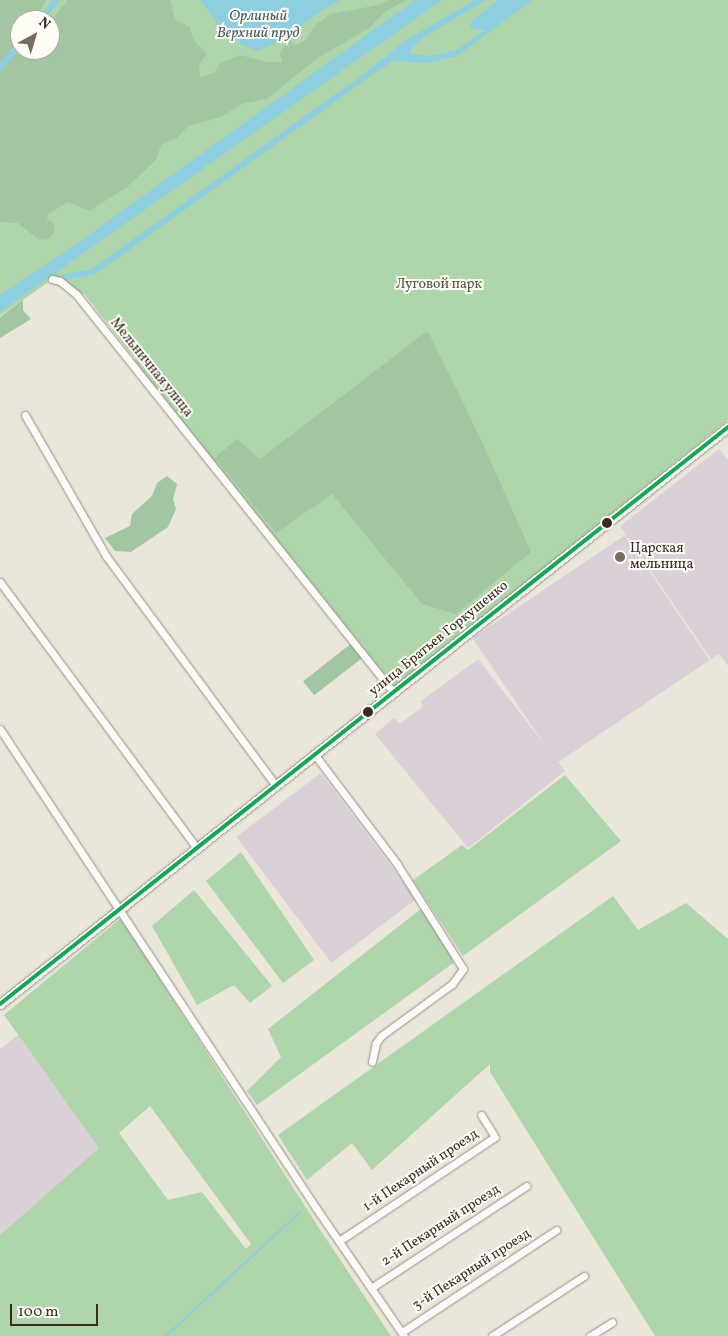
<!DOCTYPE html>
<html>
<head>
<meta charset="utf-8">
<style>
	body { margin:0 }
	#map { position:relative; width:728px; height:1336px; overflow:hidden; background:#eae6da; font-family:Vollkorn,serif }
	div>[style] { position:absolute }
	.industrial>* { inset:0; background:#d9d1d7; transform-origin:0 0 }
	.green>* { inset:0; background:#afd5ab }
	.forest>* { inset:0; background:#a1c6a1; transform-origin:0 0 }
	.water>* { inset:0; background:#8ecee1 }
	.stream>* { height:2px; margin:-1px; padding:0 1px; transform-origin:1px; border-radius:1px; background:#8ecee1 }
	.canal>* { height:6px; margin:-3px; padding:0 3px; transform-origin:3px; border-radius:3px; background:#8ecee1 }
	.roads { filter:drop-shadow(0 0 1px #948f86) drop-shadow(0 0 1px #948f86) }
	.minor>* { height:7px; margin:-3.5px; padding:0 3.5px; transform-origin:3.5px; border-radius:3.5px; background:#fcfbf9 }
	.tertiary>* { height:9px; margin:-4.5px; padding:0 4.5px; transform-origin:4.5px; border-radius:4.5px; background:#fcfbf9 }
	.bus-1>* { height:4px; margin:-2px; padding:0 2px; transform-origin:2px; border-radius:2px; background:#10a855 }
	.dots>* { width:14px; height:14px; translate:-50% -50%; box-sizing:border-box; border:2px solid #fdfcf7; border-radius:50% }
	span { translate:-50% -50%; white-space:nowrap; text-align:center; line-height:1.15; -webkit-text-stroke:4px #fdfcf7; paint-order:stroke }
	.park-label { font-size:14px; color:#4f593d }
	.street-label { font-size:14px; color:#3b2a1e }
	.poi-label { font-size:14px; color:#3b2a1e }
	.left { translate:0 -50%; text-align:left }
	.water-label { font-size:15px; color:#4a6063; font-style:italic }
	.north { position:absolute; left:10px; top:10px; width:50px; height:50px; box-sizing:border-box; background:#fdfcf7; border:1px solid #afa8a0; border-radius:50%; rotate:39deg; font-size:14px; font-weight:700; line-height:20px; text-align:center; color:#3b2a1e }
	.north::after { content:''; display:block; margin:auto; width:18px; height:22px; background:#786c60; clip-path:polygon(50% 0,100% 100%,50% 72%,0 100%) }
	.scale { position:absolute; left:10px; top:1304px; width:88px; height:22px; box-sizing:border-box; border:2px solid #3b2a1e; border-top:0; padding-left:6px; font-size:15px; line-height:18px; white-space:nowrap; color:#3b2a1e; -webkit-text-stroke:4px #fdfcf7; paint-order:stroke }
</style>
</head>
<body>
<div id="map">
	<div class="industrial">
		<i style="clip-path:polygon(719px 449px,728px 460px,728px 666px,719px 654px,711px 659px,620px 526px)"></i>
		<i style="left:625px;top:535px;width:151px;height:184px;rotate:56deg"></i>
		<i style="clip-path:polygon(478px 659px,565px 771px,468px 848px,375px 734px,394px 718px,400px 724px,423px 706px,421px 701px)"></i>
		<i style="left:321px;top:773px;width:158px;height:106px;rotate:53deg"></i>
		<i style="clip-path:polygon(18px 1035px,100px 1148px,0 1235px,0 1049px)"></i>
	</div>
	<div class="green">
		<i style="clip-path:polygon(evenodd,0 0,728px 0,728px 420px,395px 688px,133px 361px,135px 359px,85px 295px,50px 281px,0 316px,0 0,20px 20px,50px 20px,50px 50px,20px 50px,20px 20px)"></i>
		<i style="clip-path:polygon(565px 775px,621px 841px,463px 956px,413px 880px,462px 845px,468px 850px)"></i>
		<i style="clip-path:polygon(241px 852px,314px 960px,283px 983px,206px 881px)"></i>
		<i style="clip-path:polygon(194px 890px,272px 986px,250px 1003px,234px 985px,197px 1005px,152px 926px)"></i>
		<i style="clip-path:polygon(613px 896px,638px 930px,686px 903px,728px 939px,728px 1336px,655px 1336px,490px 1072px,490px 1064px,372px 1170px,352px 1143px,307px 1180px,278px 1135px)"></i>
		<i style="clip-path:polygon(422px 908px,456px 961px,257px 1105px,247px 1091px,281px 1057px,268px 1029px)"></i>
		<i style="clip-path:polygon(evenodd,121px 918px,317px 1225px,391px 1336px,0 1336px,0 1235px,99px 1148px,4px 1015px,121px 918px,150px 1106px,251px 1244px,246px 1249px,202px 1192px,168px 1200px,119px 1133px,150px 1106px)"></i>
	</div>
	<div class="forest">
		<i style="clip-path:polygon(0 0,46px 0,40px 11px,28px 20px,20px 20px,20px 50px,50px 50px,50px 22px,68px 0,170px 0,175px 20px,190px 27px,193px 39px,207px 54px,199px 64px,200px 77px,214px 73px,220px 63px,240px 55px,266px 62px,282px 62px,280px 53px,289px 38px,295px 46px,306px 40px,314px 26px,331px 14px,379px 5px,388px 0,407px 0,386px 11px,369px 28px,316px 59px,267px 99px,241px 104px,223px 116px,188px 126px,177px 138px,161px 145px,156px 160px,127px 187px,89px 211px,68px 202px,48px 214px,47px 219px,55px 225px,54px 232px,48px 239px,39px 240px,18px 223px,0 222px)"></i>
		<i style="clip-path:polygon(23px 300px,23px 310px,31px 319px,0 338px,0 317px)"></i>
		<i style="clip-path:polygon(426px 332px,430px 335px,482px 442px,531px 552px,456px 614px,422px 604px,332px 494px,276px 533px,215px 458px,237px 439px,260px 459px)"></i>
		<i style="clip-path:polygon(167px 476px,177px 484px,173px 499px,176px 509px,168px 527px,131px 552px,115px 551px,105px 538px,130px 526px,132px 514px,152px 496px,157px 483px)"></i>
		<i style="left:352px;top:643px;width:18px;height:62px;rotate:52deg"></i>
	</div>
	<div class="water">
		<i style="clip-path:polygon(200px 0,340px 0,310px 18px,293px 34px,258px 51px,244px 46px,223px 30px)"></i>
		<i style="clip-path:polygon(415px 0,442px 0,0 312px,0 295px,75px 245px)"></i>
		<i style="clip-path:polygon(475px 0,486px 0,424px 37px,411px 49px,410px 54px,431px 56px,457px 50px,486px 30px,471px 29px,470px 23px,498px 0,532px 0,457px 56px,429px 63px,392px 61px,340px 97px,338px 94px,408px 39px)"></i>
	</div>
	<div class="stream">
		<i style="left:166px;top:1336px;width:183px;rotate:-42.8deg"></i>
	</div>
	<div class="canal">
		<i style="left:40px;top:20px;width:26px;rotate:-50deg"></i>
		<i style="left:0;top:68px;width:32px;rotate:-51deg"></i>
		<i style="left:64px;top:277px;width:29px;rotate:-10deg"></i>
		<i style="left:93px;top:272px;width:312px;rotate:-35.7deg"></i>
	</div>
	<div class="roads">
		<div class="minor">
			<i style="left:52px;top:279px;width:8px;rotate:14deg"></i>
			<i style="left:60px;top:281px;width:21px;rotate:39deg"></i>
			<i style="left:76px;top:294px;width:510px;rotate:51.45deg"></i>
			<i style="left:25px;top:415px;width:163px;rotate:60.1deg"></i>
			<i style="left:106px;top:556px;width:286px;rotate:53.5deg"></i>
			<i style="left:0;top:582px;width:331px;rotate:53.5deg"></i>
			<i style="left:0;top:729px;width:574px;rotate:56.59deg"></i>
			<i style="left:316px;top:1208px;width:155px;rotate:55.5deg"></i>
			<i style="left:315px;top:755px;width:136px;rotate:53deg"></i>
			<i style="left:397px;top:864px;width:124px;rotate:57.8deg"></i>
			<i style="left:463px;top:969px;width:19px;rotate:126deg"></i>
			<i style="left:452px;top:984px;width:88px;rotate:143.8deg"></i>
			<i style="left:381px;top:1036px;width:9px;rotate:126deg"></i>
			<i style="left:376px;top:1043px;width:19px;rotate:102deg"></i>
			<i style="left:339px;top:1241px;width:187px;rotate:-33.7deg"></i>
			<i style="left:495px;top:1137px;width:26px;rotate:-122deg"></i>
			<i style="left:371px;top:1288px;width:186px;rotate:-33.3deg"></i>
			<i style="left:402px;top:1332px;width:185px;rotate:-33.5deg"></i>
			<i style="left:492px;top:1336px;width:110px;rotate:-33.1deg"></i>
			<i style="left:590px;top:1336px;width:26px;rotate:-32deg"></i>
		</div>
		<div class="tertiary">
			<i style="left:0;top:1004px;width:929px;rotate:-38.4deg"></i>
		</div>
	</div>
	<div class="bus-1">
		<i style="left:0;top:1004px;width:929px;rotate:-38.4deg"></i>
	</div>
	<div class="dots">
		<i style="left:607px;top:523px;background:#3b2a1e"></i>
		<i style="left:620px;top:557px;background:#786c60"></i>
		<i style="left:368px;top:712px;background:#3b2a1e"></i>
	</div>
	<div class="park-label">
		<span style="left:439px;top:285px">Луговой парк</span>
	</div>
	<div class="street-label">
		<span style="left:151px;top:368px;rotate:51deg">Мельничная улица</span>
		<span style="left:439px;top:639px;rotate:-39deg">улица Братьев Горкушенко</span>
		<span style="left:421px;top:1171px;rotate:-34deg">1-й Пекарный проезд</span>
		<span style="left:441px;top:1226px;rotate:-33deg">2-й Пекарный проезд</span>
		<span style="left:472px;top:1270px;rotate:-33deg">3-й Пекарный проезд</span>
	</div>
	<div class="poi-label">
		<span class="left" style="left:630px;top:557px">Царская<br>мельница</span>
	</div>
	<div class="water-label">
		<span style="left:258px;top:25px">Орлиный<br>Верхний пруд</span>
	</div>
	<div class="north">N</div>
	<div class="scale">100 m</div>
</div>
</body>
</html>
